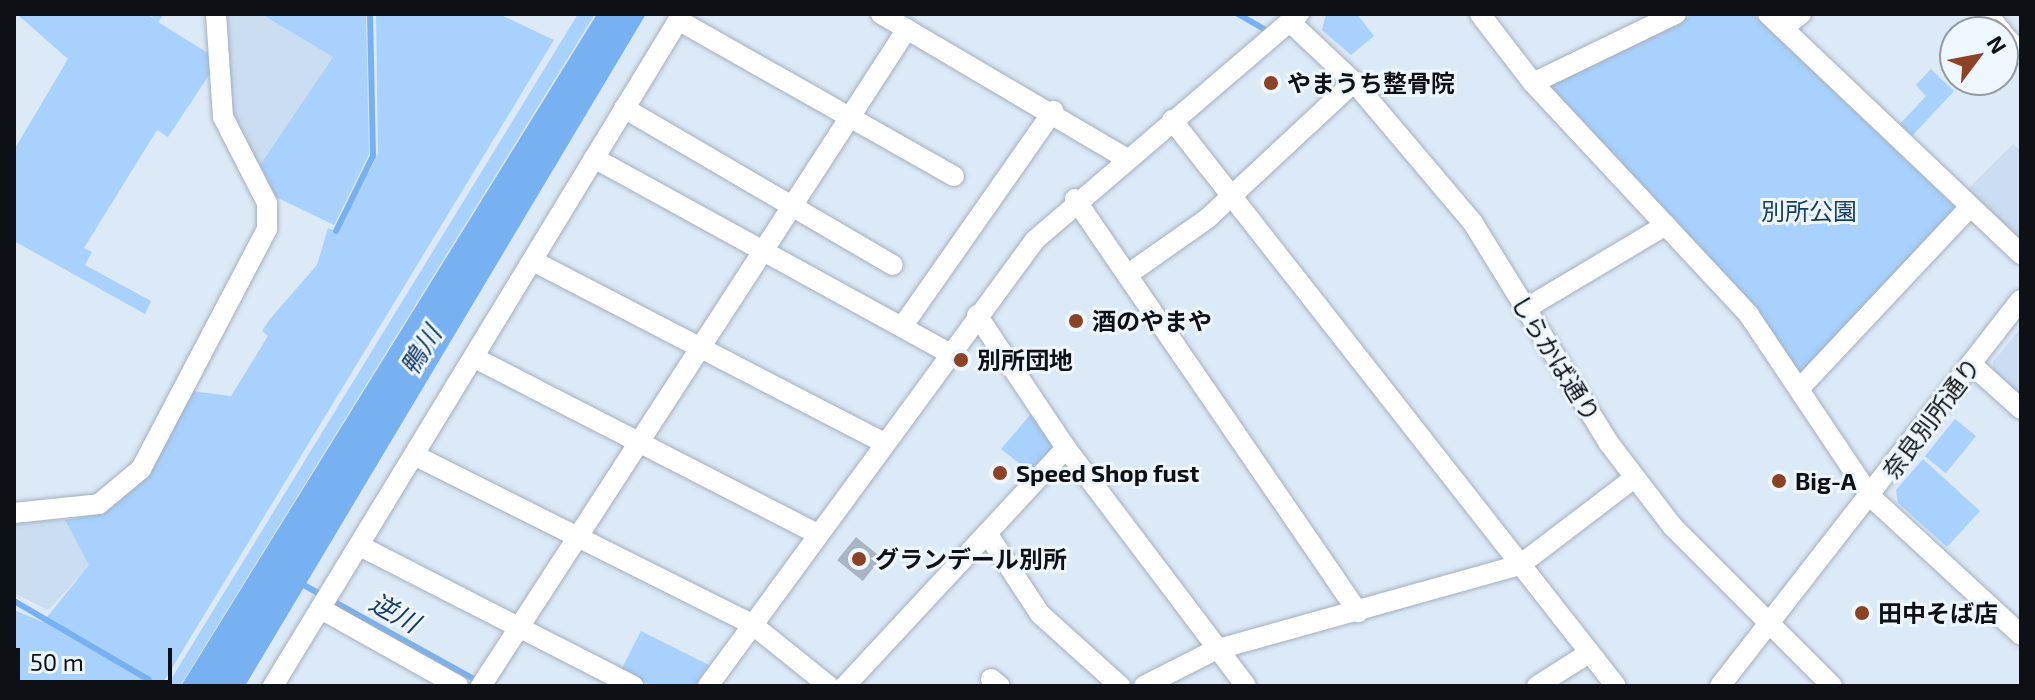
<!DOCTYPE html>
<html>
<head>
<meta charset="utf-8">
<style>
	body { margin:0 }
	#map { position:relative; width:2035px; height:700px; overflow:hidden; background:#dce9f7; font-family:"Exo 2","Noto Sans JP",sans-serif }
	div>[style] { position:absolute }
	.built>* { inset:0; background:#cbddf1 }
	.green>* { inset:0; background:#a8d1fe; transform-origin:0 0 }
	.water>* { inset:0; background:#77b1f1 }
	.stream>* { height:6px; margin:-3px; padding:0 3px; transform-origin:3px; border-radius:3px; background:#77b1f1 }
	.building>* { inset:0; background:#a9b5c3; transform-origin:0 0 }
	.roads { filter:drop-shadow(0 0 2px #a3afbd) drop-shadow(0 0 2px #a3afbd) }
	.minor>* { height:20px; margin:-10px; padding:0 10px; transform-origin:10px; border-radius:10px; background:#fff }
	.dots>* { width:22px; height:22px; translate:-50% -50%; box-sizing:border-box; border:4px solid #eef6fe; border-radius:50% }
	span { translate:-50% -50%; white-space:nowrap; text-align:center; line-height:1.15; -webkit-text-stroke:6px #eef6fe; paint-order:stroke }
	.poi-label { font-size:24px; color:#0d1116; font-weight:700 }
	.left { translate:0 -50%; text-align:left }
	.park-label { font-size:24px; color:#153d67 }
	.street-label { font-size:24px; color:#0d1116 }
	.water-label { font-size:26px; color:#143c65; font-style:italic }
	.frame { position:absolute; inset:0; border:16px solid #0d1116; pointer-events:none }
	.north { position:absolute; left:1939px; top:16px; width:80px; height:80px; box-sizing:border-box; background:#eef6fe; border:2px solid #949aa1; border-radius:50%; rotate:58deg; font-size:22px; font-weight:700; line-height:32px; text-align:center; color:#0d1116 }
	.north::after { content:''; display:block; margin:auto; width:28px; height:36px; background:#8b4225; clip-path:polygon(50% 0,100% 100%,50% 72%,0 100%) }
	.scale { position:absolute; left:16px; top:648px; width:156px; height:36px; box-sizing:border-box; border:4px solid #0d1116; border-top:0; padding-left:10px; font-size:24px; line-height:28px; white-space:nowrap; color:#0d1116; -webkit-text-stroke:6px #eef6fe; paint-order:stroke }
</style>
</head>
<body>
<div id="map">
	<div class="built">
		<i style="clip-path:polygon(224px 14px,261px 14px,333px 57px,260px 165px,231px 115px)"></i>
		<i style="clip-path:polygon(2013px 144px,2021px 151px,2021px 244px,1966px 191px)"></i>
		<i style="clip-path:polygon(2021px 328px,2021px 397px,1992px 373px,1993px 362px)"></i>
		<i style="clip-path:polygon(65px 520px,90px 565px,48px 610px,14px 593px,14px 522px)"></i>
	</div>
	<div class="green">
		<i style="clip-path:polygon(17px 14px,147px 14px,158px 21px,149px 14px,164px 14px,158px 22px,208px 53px,211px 72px,168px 137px,157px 130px,84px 248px,92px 252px,85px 265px,151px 301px,145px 314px,14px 241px,14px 150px,68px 59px)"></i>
		<i style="clip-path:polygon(261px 14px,366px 14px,369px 154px,334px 225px,276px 197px,260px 165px,333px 57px)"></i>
		<i style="clip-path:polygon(376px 14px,499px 14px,554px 40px,161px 686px,14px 686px,14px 610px,43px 622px,89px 565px,65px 520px,96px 514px,191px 391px,231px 396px,268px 336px,262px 331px,270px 319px,317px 265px,328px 228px,338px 232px,378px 154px)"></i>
		<i style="clip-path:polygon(578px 14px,595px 14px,180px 686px,167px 686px)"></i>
		<i style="clip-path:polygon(1326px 14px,1357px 14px,1374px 36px,1351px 55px,1322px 30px)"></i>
		<i style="clip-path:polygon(1694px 14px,1753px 14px,1956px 208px,1801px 375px,1745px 296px,1549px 85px)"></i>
		<i style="clip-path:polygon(1931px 69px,1954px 91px,1912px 136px,1900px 124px,1926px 96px,1916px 85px)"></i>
		<i style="clip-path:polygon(1031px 414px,1054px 448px,1031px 473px,1001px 449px)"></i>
		<i style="left:1955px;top:419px;width:27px;height:48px;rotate:39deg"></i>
		<i style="clip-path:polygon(1923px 459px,1980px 511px,1947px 547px,1898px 503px,1896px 490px)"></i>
		<i style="clip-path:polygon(641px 631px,709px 665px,695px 686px,652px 686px,621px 670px)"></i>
	</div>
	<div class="water">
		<i style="clip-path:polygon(597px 14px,646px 14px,245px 686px,181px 686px)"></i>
	</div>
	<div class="stream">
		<i style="left:1238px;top:14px;width:30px;rotate:30deg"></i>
		<i style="left:336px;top:231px;width:84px;rotate:-63.7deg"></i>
		<i style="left:373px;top:156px;width:142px;rotate:-91.2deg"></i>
		<i style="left:300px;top:583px;width:205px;rotate:28.9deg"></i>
		<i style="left:14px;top:601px;width:156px;rotate:30.3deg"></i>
	</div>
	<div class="building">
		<i style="left:856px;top:537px;width:33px;height:30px;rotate:39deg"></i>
	</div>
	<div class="roads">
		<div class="minor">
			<i style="left:881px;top:14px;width:282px;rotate:30.5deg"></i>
			<i style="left:1480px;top:14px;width:87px;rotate:52.5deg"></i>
			<i style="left:1533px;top:83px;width:317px;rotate:47deg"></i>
			<i style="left:1749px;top:315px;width:219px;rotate:56.2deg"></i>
			<i style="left:1871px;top:497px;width:204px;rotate:42.6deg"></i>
			<i style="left:1768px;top:14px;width:349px;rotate:43.5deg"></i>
			<i style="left:1987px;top:14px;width:23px;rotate:50deg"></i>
			<i style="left:678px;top:20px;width:317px;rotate:29.5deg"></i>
			<i style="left:1290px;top:22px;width:88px;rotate:43.2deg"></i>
			<i style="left:1354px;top:82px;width:185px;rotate:49.8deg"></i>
			<i style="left:1473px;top:223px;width:257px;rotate:58.3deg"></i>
			<i style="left:1608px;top:442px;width:107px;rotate:52.6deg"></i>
			<i style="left:1673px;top:527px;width:225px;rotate:45deg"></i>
			<i style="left:1783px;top:28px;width:23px;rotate:-38deg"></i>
			<i style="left:2003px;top:34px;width:26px;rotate:47deg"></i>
			<i style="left:1533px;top:83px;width:159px;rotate:-25.8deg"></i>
			<i style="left:624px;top:108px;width:311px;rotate:30.3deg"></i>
			<i style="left:1172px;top:120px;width:719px;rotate:51.89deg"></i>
			<i style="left:594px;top:158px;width:405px;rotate:28.8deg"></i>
			<i style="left:1075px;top:199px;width:501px;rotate:55.58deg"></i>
			<i style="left:537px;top:263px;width:391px;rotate:27.4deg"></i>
			<i style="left:1127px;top:275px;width:99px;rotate:-35.1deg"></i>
			<i style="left:1208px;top:218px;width:200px;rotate:-43deg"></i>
			<i style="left:1525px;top:309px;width:164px;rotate:-30.8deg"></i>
			<i style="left:977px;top:315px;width:160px;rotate:56.2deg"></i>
			<i style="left:1066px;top:448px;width:298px;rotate:52.9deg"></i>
			<i style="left:902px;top:327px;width:264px;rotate:-55deg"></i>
			<i style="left:477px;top:359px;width:382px;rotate:27.2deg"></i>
			<i style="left:1971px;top:364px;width:67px;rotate:42deg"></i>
			<i style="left:1799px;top:389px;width:250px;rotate:-46.8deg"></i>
			<i style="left:416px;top:456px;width:377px;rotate:26.6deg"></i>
			<i style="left:753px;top:625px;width:97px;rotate:38.8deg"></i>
			<i style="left:14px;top:513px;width:85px;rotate:-6deg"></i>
			<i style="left:99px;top:504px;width:55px;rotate:-39.8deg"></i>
			<i style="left:141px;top:469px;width:271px;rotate:-62.3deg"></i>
			<i style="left:267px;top:229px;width:26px;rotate:-90deg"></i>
			<i style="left:267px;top:203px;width:97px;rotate:-117.1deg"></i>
			<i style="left:223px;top:117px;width:103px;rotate:-93.9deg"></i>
			<i style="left:987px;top:533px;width:97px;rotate:56.8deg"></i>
			<i style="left:1040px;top:614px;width:108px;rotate:42deg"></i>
			<i style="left:360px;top:546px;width:307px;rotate:27.1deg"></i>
			<i style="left:321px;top:609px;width:157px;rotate:29.3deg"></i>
			<i style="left:991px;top:679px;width:11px;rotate:38deg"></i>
			<i style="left:273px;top:686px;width:787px;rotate:-58.67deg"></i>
			<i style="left:481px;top:686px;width:783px;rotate:-57.04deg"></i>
			<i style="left:708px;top:686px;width:553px;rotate:-53.75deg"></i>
			<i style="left:1035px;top:240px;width:348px;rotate:-40.6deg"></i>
			<i style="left:845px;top:686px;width:325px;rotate:-47.1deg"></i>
			<i style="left:1144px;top:686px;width:80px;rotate:-26.9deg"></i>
			<i style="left:1215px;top:650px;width:317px;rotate:-15.6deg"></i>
			<i style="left:1520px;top:565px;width:142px;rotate:-37.3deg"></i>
			<i style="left:1537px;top:686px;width:62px;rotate:-32.4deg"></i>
			<i style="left:1720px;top:686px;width:489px;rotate:-52.1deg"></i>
		</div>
	</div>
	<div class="dots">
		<i style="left:1271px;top:83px;background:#8b4225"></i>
		<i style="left:1076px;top:321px;background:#8b4225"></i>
		<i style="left:961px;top:360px;background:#8b4225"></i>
		<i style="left:1000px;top:473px;background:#8b4225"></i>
		<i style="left:1779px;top:481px;background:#8b4225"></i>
		<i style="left:859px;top:559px;background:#8b4225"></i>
		<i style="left:1862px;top:613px;background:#8b4225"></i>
	</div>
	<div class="poi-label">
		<span class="left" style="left:1287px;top:83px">やまうち整骨院</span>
		<span class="left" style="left:1092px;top:321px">酒のやまや</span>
		<span class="left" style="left:977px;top:360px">別所団地</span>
		<span class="left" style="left:1016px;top:473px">Speed Shop fust</span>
		<span class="left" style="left:1795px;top:481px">Big-A</span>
		<span class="left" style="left:875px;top:559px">グランデール別所</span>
		<span class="left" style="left:1878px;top:613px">田中そば店</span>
	</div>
	<div class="park-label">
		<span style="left:1809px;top:211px">別所公園</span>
	</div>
	<div class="street-label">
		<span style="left:1556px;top:358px;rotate:58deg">しらかば通り</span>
		<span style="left:1931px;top:418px;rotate:-53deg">奈良別所通り</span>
	</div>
	<div class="water-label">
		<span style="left:420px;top:350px;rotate:-58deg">鴨川</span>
		<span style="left:395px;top:612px;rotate:29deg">逆川</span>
	</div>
	<div class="frame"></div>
	<div class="north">N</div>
	<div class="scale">50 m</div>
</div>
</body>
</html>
